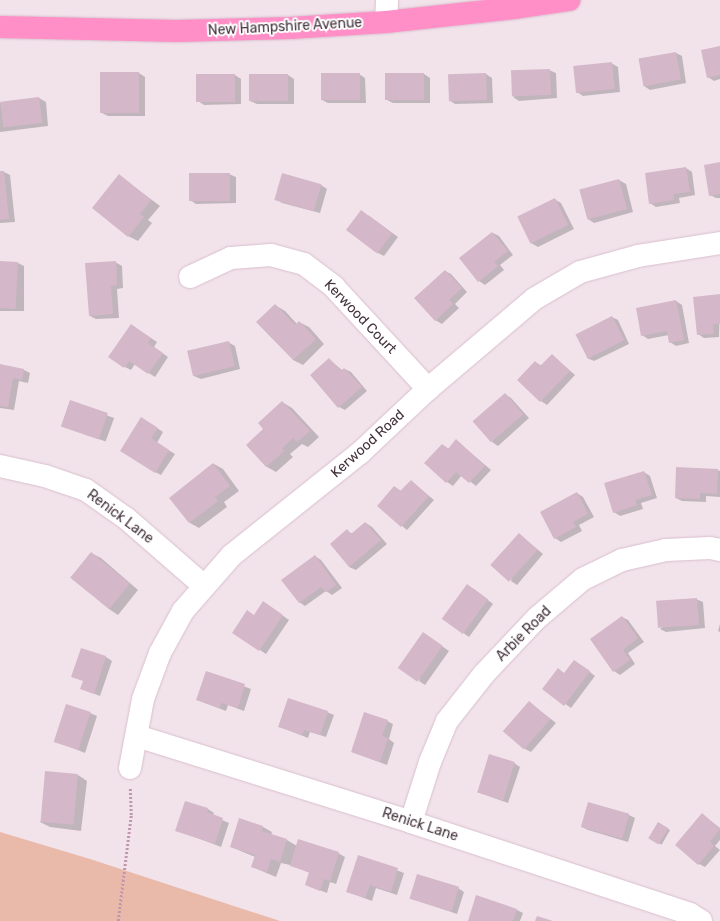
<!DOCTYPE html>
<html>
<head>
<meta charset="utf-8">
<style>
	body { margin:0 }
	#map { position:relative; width:720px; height:921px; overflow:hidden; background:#f2e3eb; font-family:Rubik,sans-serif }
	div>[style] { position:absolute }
	.green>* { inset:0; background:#e9b9a9 }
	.shadow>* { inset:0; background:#0003; transform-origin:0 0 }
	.building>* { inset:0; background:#d4b8c9; transform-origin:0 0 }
	.path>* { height:2.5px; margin-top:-1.25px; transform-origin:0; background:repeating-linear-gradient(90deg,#c096ae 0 2px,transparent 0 4px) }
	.roads { filter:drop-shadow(0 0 1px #d9bfcd) drop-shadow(0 0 1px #d9bfcd) }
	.minor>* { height:22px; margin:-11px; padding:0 11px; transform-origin:11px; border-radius:11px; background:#fff }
	.major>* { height:22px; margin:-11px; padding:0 11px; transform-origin:11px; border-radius:11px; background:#ff8fc6 }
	span { translate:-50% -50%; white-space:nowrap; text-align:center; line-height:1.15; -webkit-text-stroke:4px #fff; paint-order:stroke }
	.street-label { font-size:14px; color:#44333d }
</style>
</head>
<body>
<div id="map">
	<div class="green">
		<i style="clip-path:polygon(0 832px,90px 859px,280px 921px,0 921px)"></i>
	</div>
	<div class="shadow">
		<i style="clip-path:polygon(720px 47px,720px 79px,714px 81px,708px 77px)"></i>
		<i style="clip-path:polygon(676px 53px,682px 56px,686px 83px,650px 90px,644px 86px,639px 59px)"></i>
		<i style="clip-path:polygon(611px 63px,618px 67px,620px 92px,583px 96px,577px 92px)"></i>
		<i style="clip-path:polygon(549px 70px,556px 73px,557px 98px,519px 101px,513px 97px)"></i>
		<i style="clip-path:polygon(139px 73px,145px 77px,145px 116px,108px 116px,102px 113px)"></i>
		<i style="clip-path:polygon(359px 74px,365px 78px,366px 103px,328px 103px,322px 100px)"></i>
		<i style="clip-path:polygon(424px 74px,430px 78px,430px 103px,393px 103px,387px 100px)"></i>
		<i style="clip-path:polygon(486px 74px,492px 78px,493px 103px,455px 104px,449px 100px,449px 75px)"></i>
		<i style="clip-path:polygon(235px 75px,241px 79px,241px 104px,204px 105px,198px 101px)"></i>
		<i style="clip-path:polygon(288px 75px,294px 79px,294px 104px,257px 104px,250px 101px)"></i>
		<i style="clip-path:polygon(39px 98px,46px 102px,48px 126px,0 132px,0 103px)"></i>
		<i style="clip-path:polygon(720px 163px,720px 198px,716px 198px,710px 195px)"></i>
		<i style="clip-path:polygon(686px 168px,692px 172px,695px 195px,679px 198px,680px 203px,656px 207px,650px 203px)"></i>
		<i style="clip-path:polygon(0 172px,4px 172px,10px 175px,15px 222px,0 223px)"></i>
		<i style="clip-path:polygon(229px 174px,236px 177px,236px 203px,196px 204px,190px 200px)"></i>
		<i style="clip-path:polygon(283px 175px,321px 185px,327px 189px,320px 213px,282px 203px,276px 199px)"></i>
		<i style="clip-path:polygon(120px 176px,160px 206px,148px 220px,152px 223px,138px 241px,128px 236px)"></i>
		<i style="clip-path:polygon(619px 180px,626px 184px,633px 212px,594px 223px,588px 219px,580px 191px)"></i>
		<i style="clip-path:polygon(554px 199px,561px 203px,574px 229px,538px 247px,531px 243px)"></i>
		<i style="clip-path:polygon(368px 215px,398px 237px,384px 256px,378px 253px)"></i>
		<i style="clip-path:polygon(493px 233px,499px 236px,513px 255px,500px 265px,504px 270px,485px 285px,479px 281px)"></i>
		<i style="clip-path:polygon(0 262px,18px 263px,24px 266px,24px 311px,0 311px)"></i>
		<i style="clip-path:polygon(115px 262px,122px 266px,123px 288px,117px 289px,119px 318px,96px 319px,90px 316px)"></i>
		<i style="clip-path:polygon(445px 271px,451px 274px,467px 292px,455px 304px,459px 308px,442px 324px,435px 320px)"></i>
		<i style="clip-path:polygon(720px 295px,719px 337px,704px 338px,698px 334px)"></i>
		<i style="clip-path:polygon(676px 301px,682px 305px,689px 343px,676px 346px,670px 342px,669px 335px,648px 339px,642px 335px)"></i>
		<i style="clip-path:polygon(275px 305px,285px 311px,297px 324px,299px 322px,309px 327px,324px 344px,303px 365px,293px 360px)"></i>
		<i style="clip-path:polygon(612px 317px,618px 320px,629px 344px,594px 361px,587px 358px)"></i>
		<i style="clip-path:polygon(137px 329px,157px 342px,154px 347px,168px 357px,155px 377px,135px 364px,131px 370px,125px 367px)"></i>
		<i style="clip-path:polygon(228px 342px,235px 346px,240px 369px,201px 379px,194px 376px,189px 352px)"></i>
		<i style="clip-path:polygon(552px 355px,575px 375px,547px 405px,541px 401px,535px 362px,542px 366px)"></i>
		<i style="clip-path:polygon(329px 359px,343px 371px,345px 369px,351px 372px,367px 391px,345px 410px,339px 407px)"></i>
		<i style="clip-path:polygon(0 365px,24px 370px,30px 373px,28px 383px,19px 381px,14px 410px,0 408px)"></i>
		<i style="clip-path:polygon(505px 394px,511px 398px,529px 418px,498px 446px,492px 442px)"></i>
		<i style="left:70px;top:402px;width:47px;height:25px;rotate:20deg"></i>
		<i style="clip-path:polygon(282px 402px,292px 408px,319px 437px,308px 447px,302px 444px,290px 454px,293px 457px,276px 472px,267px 467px,247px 445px,264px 429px)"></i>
		<i style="clip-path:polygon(148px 422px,163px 432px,157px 443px,175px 454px,161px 475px,155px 472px)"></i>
		<i style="clip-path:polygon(457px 441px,491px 470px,476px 486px,462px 475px,453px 486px,447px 482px,443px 445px,449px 449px)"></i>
		<i style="clip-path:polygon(214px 464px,223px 469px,239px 491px,224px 502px,227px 507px,199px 528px,190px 523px,170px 498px)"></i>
		<i style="clip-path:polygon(717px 470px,720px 471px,720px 497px,706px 496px,706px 502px,682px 501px,676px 498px)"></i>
		<i style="clip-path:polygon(644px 472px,650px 476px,657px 498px,641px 503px,643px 509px,620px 516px,614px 512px)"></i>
		<i style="clip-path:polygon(411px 481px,434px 500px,407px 530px,378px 506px,395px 487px,401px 491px)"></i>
		<i style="clip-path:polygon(577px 493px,583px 497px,594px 517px,579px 525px,582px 531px,561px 542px,555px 538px,541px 512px)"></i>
		<i style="clip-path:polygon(366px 523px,372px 527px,387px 544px,356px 570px,349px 567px,347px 531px,353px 534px)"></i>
		<i style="clip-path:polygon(519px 534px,543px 554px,517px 585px,511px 581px)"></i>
		<i style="clip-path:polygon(91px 553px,101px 558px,138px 590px,118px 615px,109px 609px,71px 577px)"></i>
		<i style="clip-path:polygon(315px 556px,321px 560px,342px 588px,332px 595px,326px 591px,305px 606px,299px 602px)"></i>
		<i style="clip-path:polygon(474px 589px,493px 604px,469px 637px,443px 619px)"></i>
		<i style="clip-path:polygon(696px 599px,703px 602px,705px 628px,666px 632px,660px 629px)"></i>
		<i style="clip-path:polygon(269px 606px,289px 620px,266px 654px,233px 633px)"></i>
		<i style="clip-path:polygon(622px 617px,628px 620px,644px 642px,628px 653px,635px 664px,620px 675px,614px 671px,591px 640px)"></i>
		<i style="clip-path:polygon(720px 624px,720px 632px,718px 631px)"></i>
		<i style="clip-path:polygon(429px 637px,449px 651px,425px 685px,419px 681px)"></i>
		<i style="clip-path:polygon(106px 657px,112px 661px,100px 696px,82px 689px,84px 681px,73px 676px)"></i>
		<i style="clip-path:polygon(581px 665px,595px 676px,571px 708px,544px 689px)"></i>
		<i style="clip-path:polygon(206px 672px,251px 689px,244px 711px,228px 705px,226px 711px,197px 700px)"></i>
		<i style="clip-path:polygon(529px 702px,556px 723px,531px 752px,525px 749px)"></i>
		<i style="clip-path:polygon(327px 712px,334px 715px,326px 737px,310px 732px,308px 738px,280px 727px)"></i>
		<i style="clip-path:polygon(90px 713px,97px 716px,85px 753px,55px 741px)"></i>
		<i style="clip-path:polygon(387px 721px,393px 724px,389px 739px,394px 743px,387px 765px,352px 752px)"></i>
		<i style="clip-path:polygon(514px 763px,520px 767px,508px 803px,477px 792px)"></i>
		<i style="clip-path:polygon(78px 775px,87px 781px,81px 831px,50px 827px,40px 822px)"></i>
		<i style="clip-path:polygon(208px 809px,214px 813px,213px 816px,229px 823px,221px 847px,177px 830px)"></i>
		<i style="clip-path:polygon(702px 814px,720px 828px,720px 840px,715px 846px,720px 850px,705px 867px,699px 864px)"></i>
		<i style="clip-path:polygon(629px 815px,635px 818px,628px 842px,588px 830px,582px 827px)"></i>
		<i style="clip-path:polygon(240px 819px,263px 827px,272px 832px,271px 835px,287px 840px,297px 846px,338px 853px,345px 857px,336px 884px,330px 882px,327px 893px,306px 885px,310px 873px,290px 865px,281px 863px,276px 877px,252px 867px,255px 857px,231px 847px)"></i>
		<i style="left:658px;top:823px;width:14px;height:17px;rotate:30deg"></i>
		<i style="clip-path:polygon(359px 856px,404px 873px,397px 895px,376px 888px,372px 901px,348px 892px)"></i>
		<i style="clip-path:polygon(458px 888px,464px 892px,457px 914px,410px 898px)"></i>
		<i style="clip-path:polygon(517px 910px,523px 913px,520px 921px,469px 921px)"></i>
	</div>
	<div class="building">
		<i style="clip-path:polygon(720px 46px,720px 75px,707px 78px,701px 50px)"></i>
		<i style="left:676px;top:52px;width:28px;height:38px;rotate:80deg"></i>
		<i style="left:612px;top:62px;width:27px;height:39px;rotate:84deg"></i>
		<i style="left:550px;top:69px;width:26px;height:39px;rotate:88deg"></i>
		<i style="left:100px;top:72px;width:39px;height:41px"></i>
		<i style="left:360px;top:73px;width:27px;height:39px;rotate:90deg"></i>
		<i style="left:424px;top:73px;width:27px;height:39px;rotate:90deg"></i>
		<i style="left:486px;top:73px;width:27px;height:38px;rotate:88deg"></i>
		<i style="left:196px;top:74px;width:39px;height:28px"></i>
		<i style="left:249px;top:74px;width:39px;height:27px"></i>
		<i style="left:39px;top:97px;width:26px;height:39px;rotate:83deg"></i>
		<i style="clip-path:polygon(720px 162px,720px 194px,709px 196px,704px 165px)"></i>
		<i style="clip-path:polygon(686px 167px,690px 192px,673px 194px,674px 200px,649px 204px,645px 173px)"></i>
		<i style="clip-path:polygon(0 171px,4px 171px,9px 219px,0 220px)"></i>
		<i style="left:189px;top:173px;width:41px;height:28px"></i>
		<i style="left:282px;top:173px;width:41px;height:28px;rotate:16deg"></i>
		<i style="clip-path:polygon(119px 174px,151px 200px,140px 214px,144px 217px,128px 237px,92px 208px)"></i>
		<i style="left:619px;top:179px;width:31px;height:41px;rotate:75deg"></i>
		<i style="left:555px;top:198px;width:30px;height:42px;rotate:64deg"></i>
		<i style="left:361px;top:210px;width:39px;height:25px;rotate:37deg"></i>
		<i style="clip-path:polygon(492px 232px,508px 251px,494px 262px,498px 266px,478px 282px,459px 258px)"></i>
		<i style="left:0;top:261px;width:18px;height:47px;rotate:3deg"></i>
		<i style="clip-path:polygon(116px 261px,117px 285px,111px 286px,113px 314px,89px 316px,85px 263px)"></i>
		<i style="clip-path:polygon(445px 270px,462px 288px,449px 300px,453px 304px,435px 321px,414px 298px)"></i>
		<i style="clip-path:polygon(720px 294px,720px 324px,713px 324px,714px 334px,697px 335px,693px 297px)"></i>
		<i style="clip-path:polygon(676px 300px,684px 340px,669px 343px,667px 331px,641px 336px,636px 308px)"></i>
		<i style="clip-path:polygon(275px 304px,295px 325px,299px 321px,316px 339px,293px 360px,256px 322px)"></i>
		<i style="left:612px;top:316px;width:27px;height:41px;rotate:63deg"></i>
		<i style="clip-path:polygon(131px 324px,151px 338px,148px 343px,163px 353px,148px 374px,129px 361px,124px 368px,108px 357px)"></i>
		<i style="left:229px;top:341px;width:26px;height:43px;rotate:77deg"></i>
		<i style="clip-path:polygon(552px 354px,570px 371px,540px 402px,517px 380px,535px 361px,540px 366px)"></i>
		<i style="clip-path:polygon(329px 358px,341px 371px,344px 368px,362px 387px,338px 408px,310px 375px)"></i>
		<i style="clip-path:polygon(0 364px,24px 369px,22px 380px,13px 378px,8px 407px,0 406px)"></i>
		<i style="left:505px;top:393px;width:28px;height:43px;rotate:49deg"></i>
		<i style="left:70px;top:400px;width:40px;height:28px;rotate:19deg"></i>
		<i style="clip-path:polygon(282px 401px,310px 431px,297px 442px,293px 438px,282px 448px,284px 451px,266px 467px,246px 445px,263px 429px,258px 423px)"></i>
		<i style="clip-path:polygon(141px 417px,158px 428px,151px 438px,169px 450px,155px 473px,120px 451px)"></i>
		<i style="clip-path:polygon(456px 439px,485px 466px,469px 483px,456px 472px,446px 483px,424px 463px,442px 444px,448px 449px)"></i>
		<i style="clip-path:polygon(213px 463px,230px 486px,215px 497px,218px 501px,189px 523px,169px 498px)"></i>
		<i style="clip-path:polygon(676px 467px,718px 469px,717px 494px,700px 493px,700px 499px,675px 498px)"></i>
		<i style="clip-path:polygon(644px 471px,652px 495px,635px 500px,637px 505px,613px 513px,604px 483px)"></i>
		<i style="clip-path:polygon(411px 480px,429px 496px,401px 527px,377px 506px,394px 486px,400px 491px)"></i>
		<i style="clip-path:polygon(577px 492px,588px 514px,573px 522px,576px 527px,554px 539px,540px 512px)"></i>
		<i style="clip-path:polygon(365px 522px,381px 540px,349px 567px,330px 544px,347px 529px,351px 534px)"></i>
		<i style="left:519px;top:533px;width:25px;height:43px;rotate:42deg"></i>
		<i style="left:91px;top:552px;width:50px;height:33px;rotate:39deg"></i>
		<i style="clip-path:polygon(315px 555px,336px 585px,326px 592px,321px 587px,299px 603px,281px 580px)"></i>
		<i style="left:467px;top:584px;width:26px;height:43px;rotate:36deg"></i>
		<i style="left:697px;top:598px;width:27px;height:41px;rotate:86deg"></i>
		<i style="clip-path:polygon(263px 601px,283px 615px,259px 651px,232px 633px,247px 610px,254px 615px)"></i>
		<i style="clip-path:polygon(622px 616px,638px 638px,623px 650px,630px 660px,613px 672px,590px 639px)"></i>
		<i style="left:423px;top:632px;width:24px;height:44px;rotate:35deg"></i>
		<i style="clip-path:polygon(81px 648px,106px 656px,94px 694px,80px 689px,83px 681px,71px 677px)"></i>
		<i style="clip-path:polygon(574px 660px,590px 671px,564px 706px,542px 689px,558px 668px,564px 673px)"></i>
		<i style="clip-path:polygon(206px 671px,245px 684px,238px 708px,221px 703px,220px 708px,196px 700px)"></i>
		<i style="clip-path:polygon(288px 698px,328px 711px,320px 735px,304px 730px,302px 735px,278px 727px)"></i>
		<i style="left:529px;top:701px;width:28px;height:40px;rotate:41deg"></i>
		<i style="left:66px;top:704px;width:26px;height:40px;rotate:18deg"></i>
		<i style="clip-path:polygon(364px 712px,388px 720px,382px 736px,388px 738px,380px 762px,351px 752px)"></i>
		<i style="left:489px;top:754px;width:27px;height:40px;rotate:17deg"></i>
		<i style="left:45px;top:771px;width:33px;height:51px;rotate:5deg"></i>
		<i style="clip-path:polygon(185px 801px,208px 808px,207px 812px,223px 818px,215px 844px,175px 831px)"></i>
		<i style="left:588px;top:802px;width:43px;height:26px;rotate:16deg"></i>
		<i style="clip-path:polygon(702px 813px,720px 829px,710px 841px,714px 846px,698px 865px,675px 845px)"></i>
		<i style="clip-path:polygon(239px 818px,263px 826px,262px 831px,287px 839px,280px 862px,271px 859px,267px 872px,251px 867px,255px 855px,230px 847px)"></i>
		<i style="left:658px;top:822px;width:12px;height:19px;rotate:31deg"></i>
		<i style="clip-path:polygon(298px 839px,339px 852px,330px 881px,324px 879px,320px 891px,305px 885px,309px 872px,290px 866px)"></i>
		<i style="clip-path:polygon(358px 855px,398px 868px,391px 892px,370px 885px,365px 898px,346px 892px)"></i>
		<i style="left:417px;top:874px;width:44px;height:26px;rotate:17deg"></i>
		<i style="clip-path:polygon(476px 895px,517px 909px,513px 921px,468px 921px)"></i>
		<i style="clip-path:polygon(537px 916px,553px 921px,535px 921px)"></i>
	</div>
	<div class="path">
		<i style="left:118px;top:921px;width:107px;rotate:-83deg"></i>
		<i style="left:131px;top:815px;width:28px;rotate:-92deg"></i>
	</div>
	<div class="roads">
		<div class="minor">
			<i style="left:386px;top:22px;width:22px;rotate:-87deg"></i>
			<i style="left:190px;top:277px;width:45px;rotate:-24.9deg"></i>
			<i style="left:231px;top:258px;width:40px;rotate:-4.3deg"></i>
			<i style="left:271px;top:255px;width:34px;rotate:15deg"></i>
			<i style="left:304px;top:264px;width:38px;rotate:37deg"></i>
			<i style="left:334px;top:287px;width:139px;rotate:47.3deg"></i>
			<i style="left:0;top:466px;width:46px;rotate:12.5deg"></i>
			<i style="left:45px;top:476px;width:43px;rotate:18.9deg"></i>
			<i style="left:86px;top:490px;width:50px;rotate:35.3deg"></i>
			<i style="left:127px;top:519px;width:102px;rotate:41deg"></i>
			<i style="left:137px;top:736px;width:287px;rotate:17.4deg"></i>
			<i style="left:411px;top:822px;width:294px;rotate:18.2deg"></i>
			<i style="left:690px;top:914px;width:13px;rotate:32deg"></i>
			<i style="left:130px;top:768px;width:70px;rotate:-79.3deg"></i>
			<i style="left:143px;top:699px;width:49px;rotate:-69.7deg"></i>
			<i style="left:160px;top:653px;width:48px;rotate:-61.3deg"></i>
			<i style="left:183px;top:611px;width:74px;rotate:-48.8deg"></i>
			<i style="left:232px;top:555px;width:164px;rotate:-38.6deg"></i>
			<i style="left:360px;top:453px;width:93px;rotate:-43.3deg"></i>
			<i style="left:428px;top:389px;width:139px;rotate:-40.3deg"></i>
			<i style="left:534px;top:299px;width:53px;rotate:-30.4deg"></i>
			<i style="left:580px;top:272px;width:60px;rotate:-15.4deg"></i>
			<i style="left:638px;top:256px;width:83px;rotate:-9deg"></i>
			<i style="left:411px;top:822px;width:63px;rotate:-72.4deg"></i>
			<i style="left:430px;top:762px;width:44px;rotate:-67.5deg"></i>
			<i style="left:447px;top:721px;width:60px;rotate:-51.8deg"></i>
			<i style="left:484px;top:674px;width:77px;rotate:-46.6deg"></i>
			<i style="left:537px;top:618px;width:60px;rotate:-40.3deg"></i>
			<i style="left:583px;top:579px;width:43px;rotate:-26deg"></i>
			<i style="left:622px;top:560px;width:45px;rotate:-12.8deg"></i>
			<i style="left:666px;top:550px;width:44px;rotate:-2.6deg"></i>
			<i style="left:710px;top:548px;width:10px;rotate:11deg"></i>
		</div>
		<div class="major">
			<i style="left:0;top:27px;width:177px;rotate:1.3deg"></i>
			<i style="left:177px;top:31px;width:113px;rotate:-1.5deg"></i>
			<i style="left:290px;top:28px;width:96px;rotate:-3.6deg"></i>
			<i style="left:386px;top:22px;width:129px;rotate:-6.2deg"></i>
			<i style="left:514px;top:8px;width:56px;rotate:-8.3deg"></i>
		</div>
	</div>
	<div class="street-label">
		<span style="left:285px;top:27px;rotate:-3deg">New Hampshire Avenue</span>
		<span style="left:360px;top:317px;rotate:46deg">Kerwood Court</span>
		<span style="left:368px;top:444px;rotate:-42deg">Kerwood Road</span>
		<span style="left:120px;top:517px;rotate:37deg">Renick Lane</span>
		<span style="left:524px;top:634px;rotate:-45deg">Arbie Road</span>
		<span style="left:420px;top:825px;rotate:18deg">Renick Lane</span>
	</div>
</div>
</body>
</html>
